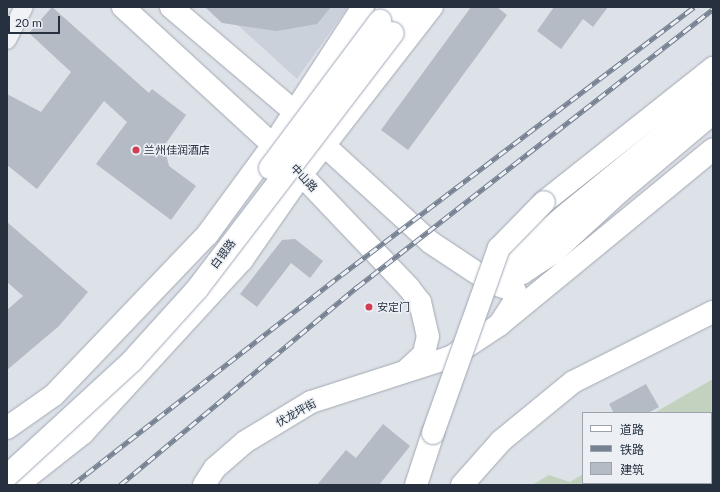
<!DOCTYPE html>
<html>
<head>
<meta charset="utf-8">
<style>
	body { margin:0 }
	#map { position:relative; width:720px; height:492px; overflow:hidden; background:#dde1e8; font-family:Lato,"Noto Sans SC",sans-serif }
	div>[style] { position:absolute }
	.built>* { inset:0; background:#cbd1da }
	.green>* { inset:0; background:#c3d2be }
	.building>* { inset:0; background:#b4bbc4 }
	.roads { filter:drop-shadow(0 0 1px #a2a8b2) drop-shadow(0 0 1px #a2a8b2) }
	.minor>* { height:18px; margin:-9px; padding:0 9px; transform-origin:9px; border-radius:9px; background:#f0f2f6 }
	.major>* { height:22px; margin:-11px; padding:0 11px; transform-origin:11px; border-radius:11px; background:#fff }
	.highway>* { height:22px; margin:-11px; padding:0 11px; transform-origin:11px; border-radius:11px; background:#fff }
	.rail>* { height:4.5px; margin-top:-2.25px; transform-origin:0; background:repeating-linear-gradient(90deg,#ecf0f5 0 9px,#768192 0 18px); box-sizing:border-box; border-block:1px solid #768192 }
	.bridges { filter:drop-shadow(0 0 1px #9ca6b4) drop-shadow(0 0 1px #9ca6b4) }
	.major-bridge>* { height:22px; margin:-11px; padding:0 11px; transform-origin:11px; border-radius:11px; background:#fff }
	.dots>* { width:11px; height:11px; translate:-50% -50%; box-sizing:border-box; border:2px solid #ecf0f5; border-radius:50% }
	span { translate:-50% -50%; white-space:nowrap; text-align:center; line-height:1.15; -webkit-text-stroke:3px #ecf0f5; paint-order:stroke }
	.poi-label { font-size:11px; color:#26303f }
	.left { translate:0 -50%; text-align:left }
	.street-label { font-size:11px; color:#26303f }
	.frame { position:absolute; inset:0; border:8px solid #26303f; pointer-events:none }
	.legend { position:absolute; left:582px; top:412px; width:130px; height:72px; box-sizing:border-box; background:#ecf0f5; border:1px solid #9da3ac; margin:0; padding:5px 7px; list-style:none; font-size:12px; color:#26303f }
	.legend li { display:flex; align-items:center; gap:8px; height:20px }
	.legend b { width:20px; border:1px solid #9da3ac }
	.scale { position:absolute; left:8px; top:16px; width:52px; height:18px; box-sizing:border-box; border:2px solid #26303f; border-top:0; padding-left:5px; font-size:12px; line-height:14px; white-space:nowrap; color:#26303f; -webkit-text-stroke:3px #ecf0f5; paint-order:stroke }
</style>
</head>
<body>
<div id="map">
	<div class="built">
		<i style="clip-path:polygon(218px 7px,348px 7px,297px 79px)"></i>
	</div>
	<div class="green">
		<i style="clip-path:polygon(713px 379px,713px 485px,532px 485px,549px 475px,570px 482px,583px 474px,583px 483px,711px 483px,711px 413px,654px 413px)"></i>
	</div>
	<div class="building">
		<i style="clip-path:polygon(52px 7px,149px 93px,152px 89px,186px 115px,164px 146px,169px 166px,196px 186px,171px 220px,96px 164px,127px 122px,104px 101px,37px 189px,7px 165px,7px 94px,41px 112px,71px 72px,29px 33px)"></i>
		<i style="clip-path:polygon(205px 7px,331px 7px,317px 24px,277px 31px,222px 23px)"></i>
		<i style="clip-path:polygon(471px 7px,497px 7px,507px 15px,408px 150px,381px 130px)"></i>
		<i style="clip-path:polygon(554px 7px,608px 7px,593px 27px,583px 19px,561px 49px,537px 31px)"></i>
		<i style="clip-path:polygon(7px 222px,88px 292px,59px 326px,7px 370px,7px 310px,23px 296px,7px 282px)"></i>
		<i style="clip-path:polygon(295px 239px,323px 261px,310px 278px,291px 263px,257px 307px,240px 294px,282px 240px)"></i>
		<i style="clip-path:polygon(646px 384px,659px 407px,648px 413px,614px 413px,609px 404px)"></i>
		<i style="clip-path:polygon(383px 424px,410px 446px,379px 485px,317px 485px,346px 450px,356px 458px)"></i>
	</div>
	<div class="roads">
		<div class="minor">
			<i style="left:7px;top:40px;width:37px;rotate:-63deg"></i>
		</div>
		<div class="major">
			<i style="left:123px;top:7px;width:204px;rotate:42.6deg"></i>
			<i style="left:273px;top:145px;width:197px;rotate:46.4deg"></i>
			<i style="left:409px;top:288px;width:18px;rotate:52deg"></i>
			<i style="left:420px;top:302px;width:35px;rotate:77deg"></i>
			<i style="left:428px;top:336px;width:18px;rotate:103deg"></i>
			<i style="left:424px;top:354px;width:25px;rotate:137deg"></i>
			<i style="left:171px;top:7px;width:162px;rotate:40.3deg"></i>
			<i style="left:295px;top:112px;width:45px;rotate:48.6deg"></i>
			<i style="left:325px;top:146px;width:142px;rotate:42.4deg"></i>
			<i style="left:430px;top:242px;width:74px;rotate:33.5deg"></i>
			<i style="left:492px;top:283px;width:24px;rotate:19deg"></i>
			<i style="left:515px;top:291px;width:8px;rotate:83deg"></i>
			<i style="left:516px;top:299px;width:31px;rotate:123deg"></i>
			<i style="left:499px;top:325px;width:58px;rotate:146.3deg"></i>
			<i style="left:451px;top:357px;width:147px;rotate:162.2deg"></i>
			<i style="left:311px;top:402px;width:77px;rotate:148.8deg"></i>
			<i style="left:245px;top:442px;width:40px;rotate:139deg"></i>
			<i style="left:215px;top:468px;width:20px;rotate:123deg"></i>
			<i style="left:380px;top:21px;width:17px;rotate:-54deg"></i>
			<i style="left:393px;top:33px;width:32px;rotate:-55deg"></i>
			<i style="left:544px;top:202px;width:216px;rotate:-38.4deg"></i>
			<i style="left:492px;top:283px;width:26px;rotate:-53deg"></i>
			<i style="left:508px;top:262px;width:265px;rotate:-39.3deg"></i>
			<i style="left:7px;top:428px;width:57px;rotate:-35.1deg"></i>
			<i style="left:54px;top:395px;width:221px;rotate:-46.3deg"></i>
			<i style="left:207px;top:235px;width:112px;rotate:-53.7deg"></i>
			<i style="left:273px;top:145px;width:165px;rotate:-56.9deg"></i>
			<i style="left:17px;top:485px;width:84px;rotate:-38.2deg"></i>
			<i style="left:83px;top:433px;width:235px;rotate:-47.4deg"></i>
			<i style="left:242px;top:260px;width:103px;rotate:-55.2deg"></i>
			<i style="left:301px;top:175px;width:213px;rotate:-52.1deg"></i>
			<i style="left:416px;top:485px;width:55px;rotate:-71.9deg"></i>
			<i style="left:462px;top:485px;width:59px;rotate:-48.4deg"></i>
			<i style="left:501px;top:441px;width:93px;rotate:-39.3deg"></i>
			<i style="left:573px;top:382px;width:157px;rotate:-26.6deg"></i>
		</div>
		<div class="highway">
			<i style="left:492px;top:283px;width:32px;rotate:-18deg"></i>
			<i style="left:522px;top:273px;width:37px;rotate:-33deg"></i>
			<i style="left:553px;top:253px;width:90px;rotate:-42.7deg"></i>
			<i style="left:619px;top:192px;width:123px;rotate:-40deg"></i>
			<i style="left:499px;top:325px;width:277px;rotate:-39.4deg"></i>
		</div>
	</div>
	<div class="rail">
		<i style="left:72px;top:485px;width:341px;rotate:-38deg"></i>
		<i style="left:341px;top:275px;width:443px;rotate:-37.2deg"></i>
		<i style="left:120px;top:485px;width:309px;rotate:-39.9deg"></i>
		<i style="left:357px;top:287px;width:452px;rotate:-38deg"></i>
	</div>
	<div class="bridges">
		<div class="major-bridge">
			<i style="left:270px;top:168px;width:184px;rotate:-53.2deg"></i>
			<i style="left:433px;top:433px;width:196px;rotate:-70.4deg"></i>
			<i style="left:499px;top:248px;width:64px;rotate:-45.6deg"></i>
			<i style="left:7px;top:476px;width:170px;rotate:-42.6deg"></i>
			<i style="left:132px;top:361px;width:97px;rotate:-47.9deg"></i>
			<i style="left:197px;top:289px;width:322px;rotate:-52.6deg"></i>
		</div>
	</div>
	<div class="dots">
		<i style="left:136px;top:150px;background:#d23d56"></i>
		<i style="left:369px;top:307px;background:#d23d56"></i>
	</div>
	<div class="poi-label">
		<span class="left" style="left:144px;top:150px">兰州佳润酒店</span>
		<span class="left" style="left:377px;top:307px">安定门</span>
	</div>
	<div class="street-label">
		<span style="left:304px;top:178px;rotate:47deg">中山路</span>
		<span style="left:223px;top:254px;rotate:-53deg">白银路</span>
		<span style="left:296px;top:413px;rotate:-29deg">伏龙坪街</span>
	</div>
	<div class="frame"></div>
	<ul class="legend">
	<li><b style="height:5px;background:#fff"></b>道路</li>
	<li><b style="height:5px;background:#768192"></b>铁路</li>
	<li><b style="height:11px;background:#b4bbc4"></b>建筑</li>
	</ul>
	<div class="scale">20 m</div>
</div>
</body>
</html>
